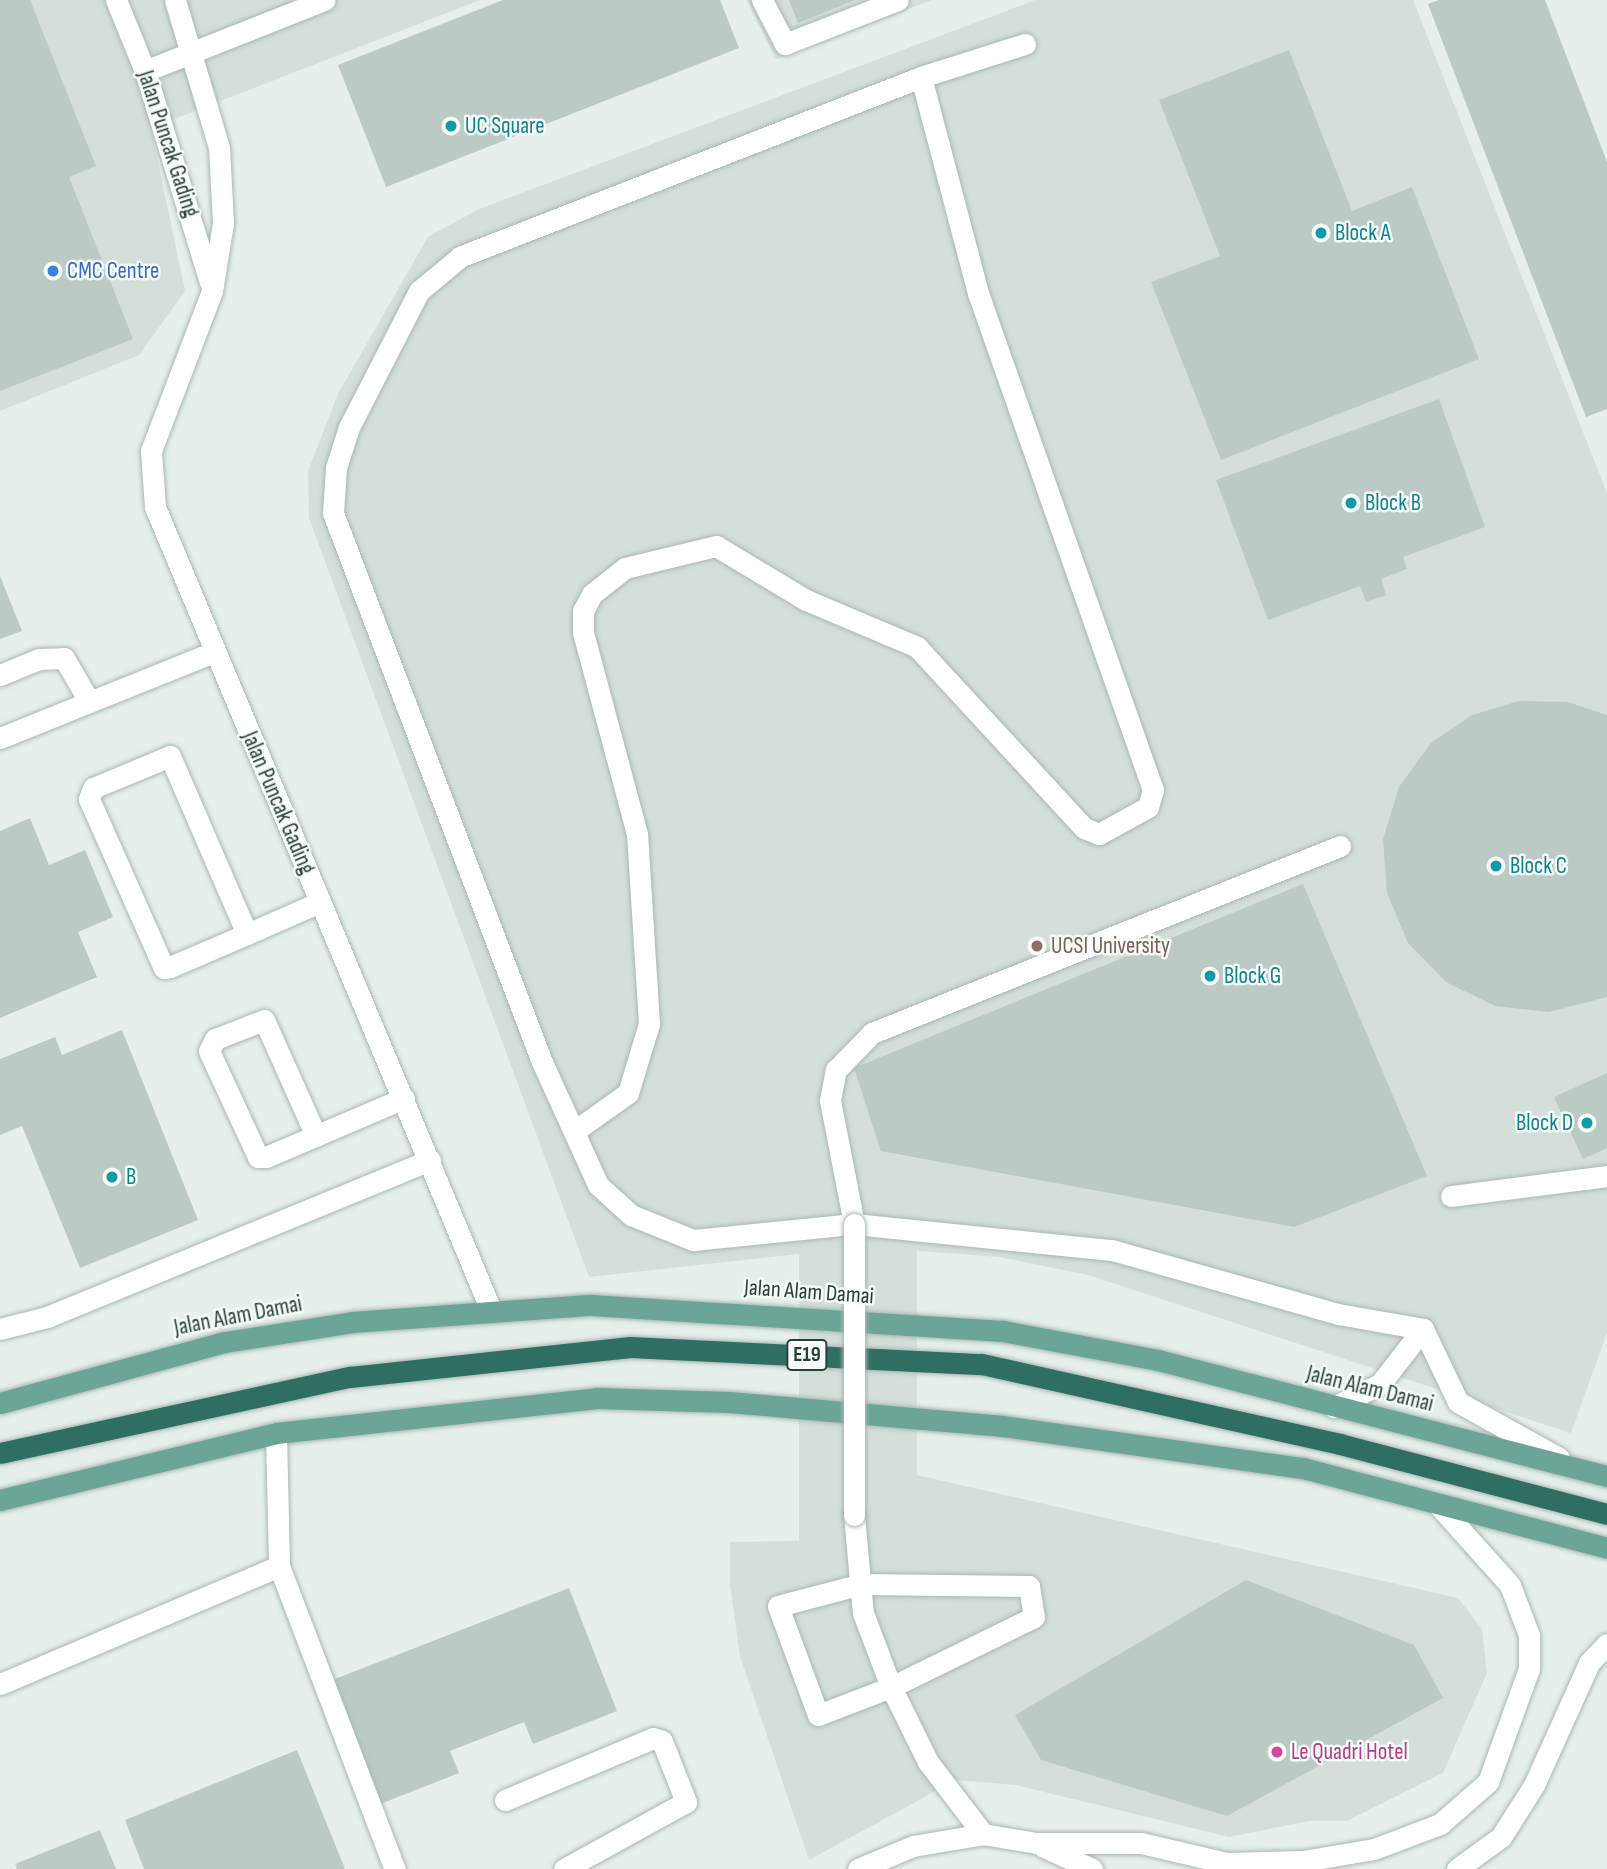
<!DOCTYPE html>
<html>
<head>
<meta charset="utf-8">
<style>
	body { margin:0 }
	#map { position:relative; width:1607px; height:1869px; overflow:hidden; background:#e6efeb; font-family:"Sofia Sans Condensed",sans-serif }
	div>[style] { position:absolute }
	.built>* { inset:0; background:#d4dfda }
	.building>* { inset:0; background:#bbcac4 }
	.roads { filter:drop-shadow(0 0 2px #a8b8b2) drop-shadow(0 0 2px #a8b8b2) }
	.minor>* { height:21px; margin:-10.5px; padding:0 10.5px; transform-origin:10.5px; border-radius:10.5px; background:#fff }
	.major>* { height:21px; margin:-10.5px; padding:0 10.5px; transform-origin:10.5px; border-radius:10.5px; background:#6aa596 }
	.highway>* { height:21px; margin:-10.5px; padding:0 10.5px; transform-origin:10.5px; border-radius:10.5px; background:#2f6f62 }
	.bridges { filter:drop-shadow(0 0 2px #a8b8b2) drop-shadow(0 0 2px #a8b8b2) }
	.minor-bridge>* { height:21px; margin:-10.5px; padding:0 10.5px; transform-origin:10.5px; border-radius:10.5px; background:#fff }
	.dots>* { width:19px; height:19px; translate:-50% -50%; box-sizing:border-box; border:4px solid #f7fbf9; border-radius:50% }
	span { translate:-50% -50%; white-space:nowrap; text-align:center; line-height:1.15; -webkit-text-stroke:5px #f7fbf9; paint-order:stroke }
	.shield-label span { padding:2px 5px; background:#f7fbf9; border:2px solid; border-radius:5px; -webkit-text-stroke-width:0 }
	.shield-label { font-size:21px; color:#24423a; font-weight:700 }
	.culture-label { font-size:23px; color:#0d838f }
	.left { translate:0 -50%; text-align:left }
	.right { translate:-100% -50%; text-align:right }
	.street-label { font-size:23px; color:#24423a }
	.shop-label { font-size:23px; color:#366cbe }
	.education-label { font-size:23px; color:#785e54 }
	.hotel-label { font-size:23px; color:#b23c85 }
</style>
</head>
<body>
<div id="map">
	<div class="built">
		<i style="clip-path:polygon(0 0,480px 0,151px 128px,185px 291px,139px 355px,0 411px)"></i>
		<i style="clip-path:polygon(747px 0,932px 0,776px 59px)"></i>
		<i style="clip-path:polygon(1035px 0,1413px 0,1607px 493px,1607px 1333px,1571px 1433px,1088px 1275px,999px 1257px,917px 1251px,917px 1475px,1458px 1598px,1482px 1629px,1487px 1673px,1443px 1773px,1347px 1821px,1309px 1821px,1229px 1837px,1016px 1785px,956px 1780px,809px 1860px,740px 1656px,730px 1585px,730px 1542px,799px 1541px,799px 1254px,589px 1277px,309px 518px,308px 471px,338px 394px,428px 237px,477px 210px)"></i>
	</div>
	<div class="building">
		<i style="clip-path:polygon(0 0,30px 0,96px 166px,69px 177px,133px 339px,0 391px)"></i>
		<i style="clip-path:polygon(503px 0,720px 0,739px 48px,386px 187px,338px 65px)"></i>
		<i style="clip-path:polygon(789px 0,855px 0,798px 23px)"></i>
		<i style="clip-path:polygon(1439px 0,1545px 0,1607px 162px,1607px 409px,1586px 417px,1428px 4px)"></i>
		<i style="clip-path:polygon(1289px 50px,1352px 211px,1412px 187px,1479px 359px,1221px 460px,1151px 282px,1220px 256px,1159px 100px)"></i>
		<i style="clip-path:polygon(1439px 399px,1485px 527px,1403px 557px,1407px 569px,1381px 579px,1386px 595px,1366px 602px,1360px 586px,1268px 620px,1216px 480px)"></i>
		<i style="clip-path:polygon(0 576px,22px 631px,0 639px)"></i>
		<i style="clip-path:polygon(1519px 701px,1568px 702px,1607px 715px,1607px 997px,1549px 1012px,1495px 1006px,1446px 982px,1408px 943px,1387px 893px,1383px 839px,1399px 787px,1431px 743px,1472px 715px)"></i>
		<i style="clip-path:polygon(30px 818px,49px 865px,85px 850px,113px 917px,78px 932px,97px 977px,0 1018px,0 831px)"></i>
		<i style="clip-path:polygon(1303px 884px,1427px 1176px,1294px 1227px,881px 1151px,854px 1068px)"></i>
		<i style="clip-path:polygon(122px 1030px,198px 1220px,80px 1268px,22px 1126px,0 1135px,0 1059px,55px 1037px,62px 1055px)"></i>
		<i style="clip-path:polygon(1607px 1073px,1607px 1148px,1583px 1159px,1554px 1097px)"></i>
		<i style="clip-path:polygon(1246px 1580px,1414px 1645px,1443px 1698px,1227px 1816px,1041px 1760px,1015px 1715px)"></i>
		<i style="clip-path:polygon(569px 1588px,617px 1711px,533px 1744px,524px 1722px,450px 1751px,459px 1773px,370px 1808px,322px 1684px)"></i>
		<i style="clip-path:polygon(297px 1750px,345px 1869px,144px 1869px,125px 1820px)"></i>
		<i style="clip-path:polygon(100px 1830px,116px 1869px,17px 1869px,15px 1864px)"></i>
	</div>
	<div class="roads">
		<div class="minor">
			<i style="left:116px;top:0;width:77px;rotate:67.8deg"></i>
			<i style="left:145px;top:71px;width:221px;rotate:72.9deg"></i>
			<i style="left:175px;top:0;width:154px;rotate:73.4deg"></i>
			<i style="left:219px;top:148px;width:75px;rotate:86.9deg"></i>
			<i style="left:223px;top:223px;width:69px;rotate:99.2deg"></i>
			<i style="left:212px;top:291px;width:171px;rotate:110.9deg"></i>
			<i style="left:151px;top:451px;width:56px;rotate:85.9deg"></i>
			<i style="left:155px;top:507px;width:868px;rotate:67.3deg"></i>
			<i style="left:762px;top:0;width:50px;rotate:62.4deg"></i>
			<i style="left:785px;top:44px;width:121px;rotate:-21.3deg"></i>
			<i style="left:1025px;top:44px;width:109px;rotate:162.4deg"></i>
			<i style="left:921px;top:77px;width:495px;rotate:158.7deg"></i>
			<i style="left:460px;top:257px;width:53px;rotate:140.3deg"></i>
			<i style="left:419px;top:291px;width:153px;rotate:117.2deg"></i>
			<i style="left:349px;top:427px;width:43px;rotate:107.6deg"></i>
			<i style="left:336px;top:468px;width:45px;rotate:93.8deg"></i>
			<i style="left:333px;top:513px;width:587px;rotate:69.16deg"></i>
			<i style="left:542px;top:1062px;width:135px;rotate:65.5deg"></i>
			<i style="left:598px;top:1185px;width:45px;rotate:42.3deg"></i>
			<i style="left:631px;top:1215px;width:67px;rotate:22deg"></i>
			<i style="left:693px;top:1240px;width:162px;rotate:-5.7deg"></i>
			<i style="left:854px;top:1224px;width:259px;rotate:5.8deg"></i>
			<i style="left:1112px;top:1250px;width:235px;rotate:15.8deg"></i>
			<i style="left:1338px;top:1314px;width:86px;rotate:10deg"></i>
			<i style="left:145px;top:71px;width:193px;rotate:-21.6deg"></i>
			<i style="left:0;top:675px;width:42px;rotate:-22.3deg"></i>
			<i style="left:39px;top:659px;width:25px;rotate:-2deg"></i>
			<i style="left:64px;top:658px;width:50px;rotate:59.8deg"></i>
			<i style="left:0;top:738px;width:231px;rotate:-21.9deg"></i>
			<i style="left:247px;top:934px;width:194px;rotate:-113.4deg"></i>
			<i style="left:170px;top:756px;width:83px;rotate:157.4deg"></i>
			<i style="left:93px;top:788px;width:12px;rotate:110deg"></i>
			<i style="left:89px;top:799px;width:185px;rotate:66.1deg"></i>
			<i style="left:164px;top:968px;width:6px;rotate:-9deg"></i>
			<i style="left:170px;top:967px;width:84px;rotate:-23.2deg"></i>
			<i style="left:247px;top:934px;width:80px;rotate:-23.7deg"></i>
			<i style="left:576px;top:1130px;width:64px;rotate:-35.4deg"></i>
			<i style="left:628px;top:1093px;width:72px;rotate:-73.1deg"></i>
			<i style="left:649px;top:1024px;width:190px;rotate:-93.6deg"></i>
			<i style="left:637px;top:834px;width:209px;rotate:-105deg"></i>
			<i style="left:583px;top:632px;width:21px;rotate:-90deg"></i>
			<i style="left:583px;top:611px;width:19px;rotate:-62deg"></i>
			<i style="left:592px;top:594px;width:42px;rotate:-38.2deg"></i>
			<i style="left:625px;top:568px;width:94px;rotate:-13.6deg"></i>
			<i style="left:716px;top:546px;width:105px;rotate:31deg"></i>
			<i style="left:806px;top:600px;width:121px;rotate:22.9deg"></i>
			<i style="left:917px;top:647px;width:246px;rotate:47.3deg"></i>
			<i style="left:1084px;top:828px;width:16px;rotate:22deg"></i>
			<i style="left:1099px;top:834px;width:56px;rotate:-28.9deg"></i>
			<i style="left:1148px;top:807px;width:18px;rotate:-74deg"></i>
			<i style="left:1153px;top:790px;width:527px;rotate:-109.4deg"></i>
			<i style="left:978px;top:293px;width:223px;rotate:-104.8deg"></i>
			<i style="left:316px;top:1136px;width:127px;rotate:-114.1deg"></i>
			<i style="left:264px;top:1020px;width:53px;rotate:158.8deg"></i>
			<i style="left:215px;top:1039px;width:13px;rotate:117deg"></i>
			<i style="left:209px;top:1051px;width:117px;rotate:65.2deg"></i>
			<i style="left:258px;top:1157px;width:8px"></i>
			<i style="left:266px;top:1157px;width:150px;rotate:-23.1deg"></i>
			<i style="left:1451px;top:1196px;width:157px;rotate:-7.3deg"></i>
			<i style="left:854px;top:1224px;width:126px;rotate:-101deg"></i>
			<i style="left:830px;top:1100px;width:31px;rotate:-79deg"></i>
			<i style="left:836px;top:1070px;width:52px;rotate:-45.8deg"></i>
			<i style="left:872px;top:1033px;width:504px;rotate:-21.78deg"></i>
			<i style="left:0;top:1329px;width:49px;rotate:-14.3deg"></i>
			<i style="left:47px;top:1317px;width:414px;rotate:-22.3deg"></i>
			<i style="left:1423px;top:1329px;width:81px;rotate:64.4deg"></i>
			<i style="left:1458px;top:1402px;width:115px;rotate:29deg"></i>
			<i style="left:1334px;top:1407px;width:51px;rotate:-26.6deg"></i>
			<i style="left:1380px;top:1384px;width:70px;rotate:-52deg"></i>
			<i style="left:276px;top:1433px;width:133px;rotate:88.7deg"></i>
			<i style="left:279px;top:1566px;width:324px;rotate:69.1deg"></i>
			<i style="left:854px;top:1515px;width:98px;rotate:84.8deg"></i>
			<i style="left:863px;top:1613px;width:79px;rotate:69.3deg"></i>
			<i style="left:891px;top:1687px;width:84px;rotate:63.7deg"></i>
			<i style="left:928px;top:1762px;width:91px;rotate:52.6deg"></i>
			<i style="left:861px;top:1584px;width:168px;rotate:0.7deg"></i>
			<i style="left:1029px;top:1586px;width:31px;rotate:81deg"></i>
			<i style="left:1034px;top:1617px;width:159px;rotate:153.9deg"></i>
			<i style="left:891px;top:1687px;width:78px;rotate:159deg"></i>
			<i style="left:818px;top:1715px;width:116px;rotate:-110.2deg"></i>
			<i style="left:778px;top:1606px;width:86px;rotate:-14.8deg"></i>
			<i style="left:0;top:1684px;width:303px;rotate:-22.9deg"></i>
			<i style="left:505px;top:1800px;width:160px;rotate:-22.7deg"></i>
			<i style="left:653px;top:1738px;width:9px;rotate:18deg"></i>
			<i style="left:662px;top:1741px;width:66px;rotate:68.5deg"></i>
			<i style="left:686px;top:1802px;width:139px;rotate:151.2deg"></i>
			<i style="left:1044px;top:1847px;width:53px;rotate:24.6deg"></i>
			<i style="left:858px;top:1869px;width:60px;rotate:-22.7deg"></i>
			<i style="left:913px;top:1846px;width:71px;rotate:-9.7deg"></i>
			<i style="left:983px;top:1834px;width:54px;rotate:9.6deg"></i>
			<i style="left:1036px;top:1843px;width:105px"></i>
			<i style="left:1141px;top:1843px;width:88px;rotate:13.1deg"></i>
			<i style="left:1227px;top:1863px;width:76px;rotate:-1.5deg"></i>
			<i style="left:1303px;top:1861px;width:72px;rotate:-9.6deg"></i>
			<i style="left:1374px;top:1849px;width:71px;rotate:-20.7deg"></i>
			<i style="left:1440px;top:1824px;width:64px;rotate:-41.2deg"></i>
			<i style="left:1488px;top:1782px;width:120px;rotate:-70.1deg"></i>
			<i style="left:1529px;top:1669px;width:34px;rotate:-90deg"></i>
			<i style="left:1529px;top:1635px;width:53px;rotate:-110.8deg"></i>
			<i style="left:1510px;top:1585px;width:106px;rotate:-131.9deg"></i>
			<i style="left:1457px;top:1869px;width:54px;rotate:-36deg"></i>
			<i style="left:1501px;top:1837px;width:62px;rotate:-57.6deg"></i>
			<i style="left:1534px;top:1785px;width:134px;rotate:-65.7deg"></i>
			<i style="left:1589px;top:1663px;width:26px;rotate:-47deg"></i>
		</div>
		<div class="major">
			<i style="left:0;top:1403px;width:233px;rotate:-15.2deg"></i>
			<i style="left:225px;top:1342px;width:129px;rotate:-8.9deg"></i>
			<i style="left:352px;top:1322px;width:240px;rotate:-4.1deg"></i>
			<i style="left:591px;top:1305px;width:413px;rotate:3.6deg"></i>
			<i style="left:1003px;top:1331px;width:158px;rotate:10.6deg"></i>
			<i style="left:1158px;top:1360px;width:464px;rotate:14.5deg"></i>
			<i style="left:0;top:1500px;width:284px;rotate:-13.6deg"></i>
			<i style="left:276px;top:1433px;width:323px;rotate:-6.2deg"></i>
			<i style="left:597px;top:1398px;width:132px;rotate:1.7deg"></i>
			<i style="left:729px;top:1402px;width:275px;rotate:5deg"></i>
			<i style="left:1003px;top:1426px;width:303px;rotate:8deg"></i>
			<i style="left:1303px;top:1468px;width:314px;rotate:14.7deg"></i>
		</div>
		<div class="highway">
			<i style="left:0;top:1453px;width:358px;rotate:-12.3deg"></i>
			<i style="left:350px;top:1377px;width:282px;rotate:-6.1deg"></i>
			<i style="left:630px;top:1347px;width:352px;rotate:2.8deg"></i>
			<i style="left:982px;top:1364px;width:367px;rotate:12.6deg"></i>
			<i style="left:1340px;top:1444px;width:276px;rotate:14.7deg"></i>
		</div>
	</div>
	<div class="bridges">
		<div class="minor-bridge">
			<i style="left:854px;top:1515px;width:291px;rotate:-90deg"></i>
		</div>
	</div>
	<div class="dots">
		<i style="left:451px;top:126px;background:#0f9aa8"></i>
		<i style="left:1321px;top:233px;background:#0f9aa8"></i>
		<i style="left:53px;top:271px;background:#3f7fe0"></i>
		<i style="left:1351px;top:503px;background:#0f9aa8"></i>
		<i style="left:1496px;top:866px;background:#0f9aa8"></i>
		<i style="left:1037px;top:946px;background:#8d6e63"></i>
		<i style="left:1210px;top:976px;background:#0f9aa8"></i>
		<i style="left:1587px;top:1123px;background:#0f9aa8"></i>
		<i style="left:112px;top:1177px;background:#0f9aa8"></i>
		<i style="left:1277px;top:1752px;background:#d1479c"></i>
	</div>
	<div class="shield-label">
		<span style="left:807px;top:1355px">E19</span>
	</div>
	<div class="culture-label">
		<span class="left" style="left:465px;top:126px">UC Square</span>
		<span class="left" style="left:1335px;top:233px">Block A</span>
		<span class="left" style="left:1365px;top:503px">Block B</span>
		<span class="left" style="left:1510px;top:866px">Block C</span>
		<span class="left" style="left:1224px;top:976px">Block G</span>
		<span class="right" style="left:1573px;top:1123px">Block D</span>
		<span class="left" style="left:126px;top:1177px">B</span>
	</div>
	<div class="street-label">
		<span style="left:168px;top:144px;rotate:72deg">Jalan Puncak Gading</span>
		<span style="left:278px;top:803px;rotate:67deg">Jalan Puncak Gading</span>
		<span style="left:809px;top:1292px;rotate:4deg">Jalan Alam Damai</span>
		<span style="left:238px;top:1316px;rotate:-11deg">Jalan Alam Damai</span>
		<span style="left:1370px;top:1389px;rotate:14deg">Jalan Alam Damai</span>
	</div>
	<div class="shop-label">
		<span class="left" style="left:67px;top:271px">CMC Centre</span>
	</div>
	<div class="education-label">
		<span class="left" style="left:1051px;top:946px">UCSI University</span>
	</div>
	<div class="hotel-label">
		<span class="left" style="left:1291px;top:1752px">Le Quadri Hotel</span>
	</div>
</div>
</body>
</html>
